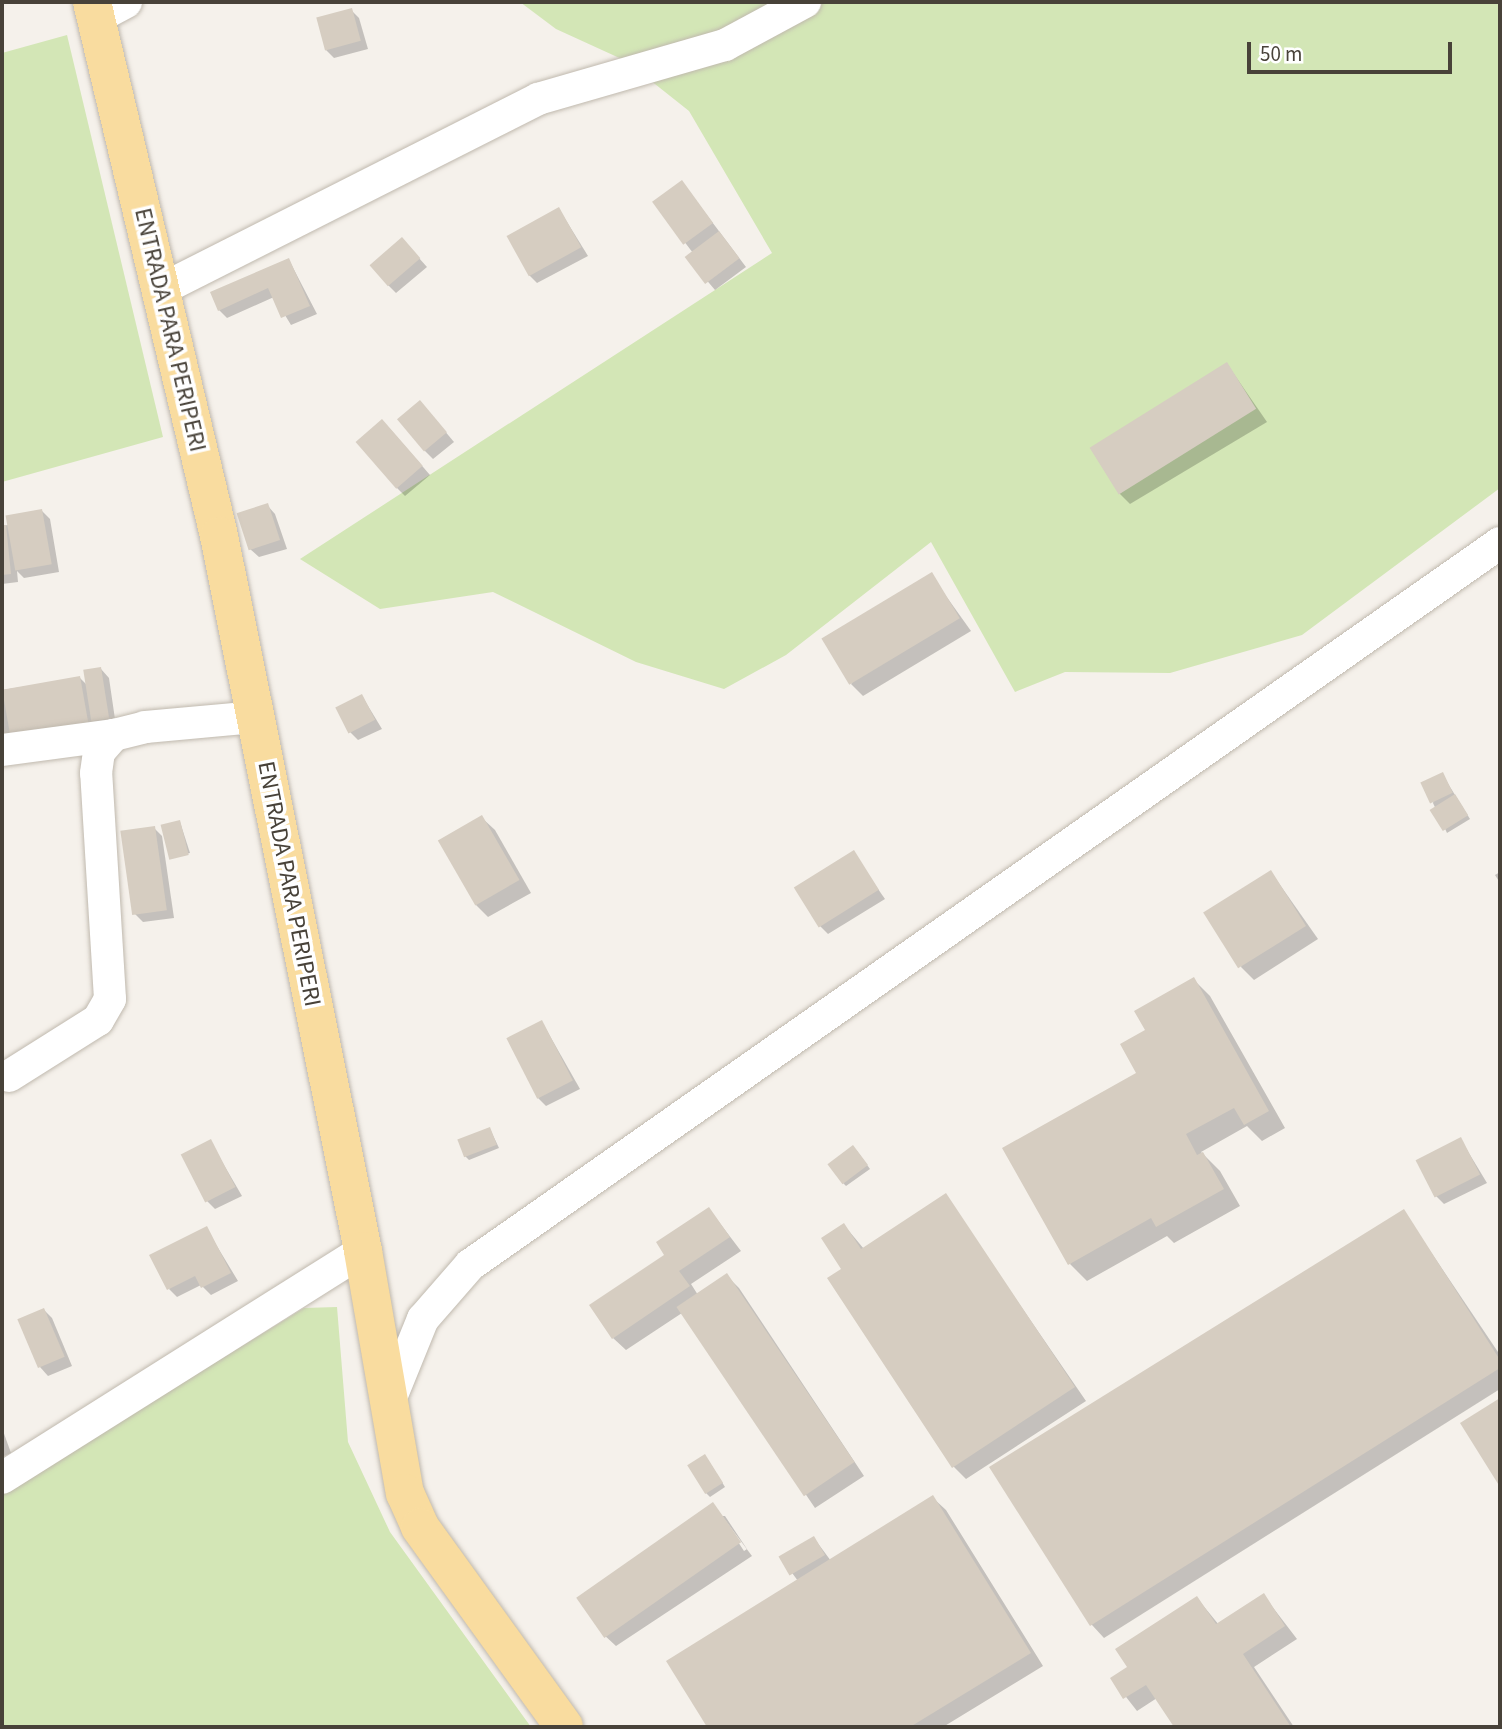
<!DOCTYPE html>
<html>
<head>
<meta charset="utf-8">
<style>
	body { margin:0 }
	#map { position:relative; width:1502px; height:1729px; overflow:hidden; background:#f5f1eb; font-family:"Source Sans 3",sans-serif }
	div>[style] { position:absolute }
	.green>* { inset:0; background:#d3e6b6 }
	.shadow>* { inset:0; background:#0003 }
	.building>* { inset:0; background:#d6cdc1; transform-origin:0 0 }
	.roads { filter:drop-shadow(0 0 2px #c0b9ae) drop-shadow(0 0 2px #c0b9ae) }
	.minor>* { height:32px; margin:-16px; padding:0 16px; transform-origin:16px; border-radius:16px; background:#fff }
	.major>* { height:38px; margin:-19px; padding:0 19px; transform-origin:19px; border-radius:19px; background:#f9dc9f }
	span { translate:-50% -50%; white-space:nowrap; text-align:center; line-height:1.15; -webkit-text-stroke:7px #fff; paint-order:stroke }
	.street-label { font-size:24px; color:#484239 }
	.frame { position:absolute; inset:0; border:4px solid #484239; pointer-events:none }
	.scale { position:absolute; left:1247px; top:42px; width:205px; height:32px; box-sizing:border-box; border:4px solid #484239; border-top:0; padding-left:9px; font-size:21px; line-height:24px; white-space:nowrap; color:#484239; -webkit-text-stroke:5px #fff; paint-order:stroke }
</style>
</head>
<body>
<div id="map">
	<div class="green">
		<i style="clip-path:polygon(520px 2px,1500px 2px,1500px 488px,1302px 635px,1170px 673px,1065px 672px,1015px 692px,931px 542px,786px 655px,724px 689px,636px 662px,493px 592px,380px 609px,300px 559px,772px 253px,689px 111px,626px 61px,556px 29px)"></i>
		<i style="clip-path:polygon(67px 35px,163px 437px,2px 482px,2px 53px)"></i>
		<i style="clip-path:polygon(337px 1307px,348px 1442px,390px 1532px,531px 1727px,2px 1727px,2px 1494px,304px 1308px)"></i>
	</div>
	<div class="shadow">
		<i style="clip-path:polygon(351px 10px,359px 18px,368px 49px,334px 58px,326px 50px)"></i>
		<i style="clip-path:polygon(682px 182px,746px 267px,715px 290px,687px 257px,693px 253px,654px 202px)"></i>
		<i style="clip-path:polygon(559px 209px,588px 256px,537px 283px,529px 275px)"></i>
		<i style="clip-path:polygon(410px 248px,427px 267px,396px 293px,388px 285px)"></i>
		<i style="clip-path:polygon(289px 260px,317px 314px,291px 325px,274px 297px,227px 318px,219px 310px)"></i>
		<i style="clip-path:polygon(1227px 364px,1267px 422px,1130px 504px,1117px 491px)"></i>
		<i style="clip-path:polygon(428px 411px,454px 442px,433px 459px,425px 451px)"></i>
		<i style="clip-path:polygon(390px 429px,430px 475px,405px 496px,397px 488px)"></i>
		<i style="clip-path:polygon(267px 505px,275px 514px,287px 549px,259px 557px,250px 549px)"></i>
		<i style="clip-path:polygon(42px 511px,50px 519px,59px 572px,24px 578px,17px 571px,18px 582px,2px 584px,2px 527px)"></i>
		<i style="clip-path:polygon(931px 575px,971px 631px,863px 696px,851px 684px)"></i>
		<i style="clip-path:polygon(101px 669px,109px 678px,116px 726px,2px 756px,2px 690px,80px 678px,86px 684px)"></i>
		<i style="clip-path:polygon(362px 696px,382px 729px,358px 740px,350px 732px)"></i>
		<i style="clip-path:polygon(1442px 774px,1470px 819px,1447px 833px,1433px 803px)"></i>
		<i style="clip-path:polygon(482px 818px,495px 830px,531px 893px,488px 917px,476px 905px)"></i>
		<i style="clip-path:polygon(180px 822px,190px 853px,171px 857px)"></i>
		<i style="clip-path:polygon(154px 828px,162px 836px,174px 918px,143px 922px,135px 914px)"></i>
		<i style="clip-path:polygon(853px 853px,885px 899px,828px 934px,820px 926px)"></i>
		<i style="clip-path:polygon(1271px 872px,1318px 939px,1254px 980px,1241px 967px)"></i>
		<i style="clip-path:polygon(1500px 872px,1500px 883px,1495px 875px)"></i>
		<i style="clip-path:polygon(1193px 979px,1210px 996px,1285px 1128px,1262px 1141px,1247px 1126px,1201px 1152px,1220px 1171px,1240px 1206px,1174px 1243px,1167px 1236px,1087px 1281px,1070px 1264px,1139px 1074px,1148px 1031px)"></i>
		<i style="clip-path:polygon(542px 1022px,580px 1089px,546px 1106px,538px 1098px)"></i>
		<i style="clip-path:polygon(490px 1129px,499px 1148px,469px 1160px,465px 1156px)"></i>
		<i style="clip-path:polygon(1461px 1140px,1487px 1183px,1444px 1204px,1436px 1196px)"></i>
		<i style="clip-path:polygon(210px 1141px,242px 1196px,215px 1209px,207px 1201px)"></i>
		<i style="clip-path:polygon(857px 1151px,870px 1169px,846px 1186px,843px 1183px)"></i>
		<i style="clip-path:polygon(945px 1196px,1086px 1401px,966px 1479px,954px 1467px,843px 1269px,844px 1225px,864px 1249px)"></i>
		<i style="clip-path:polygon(709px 1209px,741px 1251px,691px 1284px,698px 1295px,727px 1276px,739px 1288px,864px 1476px,815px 1508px,682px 1313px,626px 1350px,613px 1338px,667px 1255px)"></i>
		<i style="clip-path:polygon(1404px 1212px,1500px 1355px,1500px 1389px,1104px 1638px,1092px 1625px,991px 1467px)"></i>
		<i style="clip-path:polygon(206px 1228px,238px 1281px,211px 1295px,201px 1285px,177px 1297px,169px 1289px)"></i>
		<i style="clip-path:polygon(44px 1310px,52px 1318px,72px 1366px,48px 1376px,40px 1367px,20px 1319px)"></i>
		<i style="clip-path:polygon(2px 1428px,11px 1453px,2px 1457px)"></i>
		<i style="clip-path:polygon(708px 1460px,725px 1487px,710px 1497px,706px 1493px)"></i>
		<i style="clip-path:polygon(933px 1498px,946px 1510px,1043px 1666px,943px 1727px,709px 1727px,668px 1661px,798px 1581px,781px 1558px,814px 1538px,831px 1561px)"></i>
		<i style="clip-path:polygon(evenodd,713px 1504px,752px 1556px,616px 1646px,603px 1634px,713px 1504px,721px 1516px,725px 1516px,747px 1549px,744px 1551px,721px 1516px)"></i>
		<i style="clip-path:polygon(1264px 1596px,1297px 1639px,1254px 1667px,1294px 1727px,1176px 1727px,1157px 1698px,1137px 1711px,1112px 1679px,1129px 1668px,1197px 1598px,1219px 1625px)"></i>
	</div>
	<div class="building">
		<i style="left:352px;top:8px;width:34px;height:37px;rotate:75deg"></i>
		<i style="left:682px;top:180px;width:53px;height:37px;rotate:54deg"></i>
		<i style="left:559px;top:207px;width:46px;height:60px;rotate:61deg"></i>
		<i style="left:719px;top:231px;width:34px;height:43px;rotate:53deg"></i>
		<i style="left:402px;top:237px;width:28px;height:43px;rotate:49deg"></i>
		<i style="clip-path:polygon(289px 258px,310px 306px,281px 318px,268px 288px,218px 311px,210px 292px)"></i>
		<i style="left:1227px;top:362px;width:55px;height:162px;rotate:58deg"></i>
		<i style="left:420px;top:400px;width:42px;height:30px;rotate:50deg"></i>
		<i style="left:382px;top:419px;width:62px;height:35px;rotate:49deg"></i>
		<i style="left:268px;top:503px;width:39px;height:33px;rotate:72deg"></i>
		<i style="left:42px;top:509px;width:56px;height:37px;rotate:80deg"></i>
		<i style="clip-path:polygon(2px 525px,6px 525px,11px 574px,2px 575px)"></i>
		<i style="left:932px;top:572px;width:54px;height:129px;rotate:59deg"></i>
		<i style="left:101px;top:667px;width:52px;height:18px;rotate:81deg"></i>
		<i style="left:80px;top:676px;width:53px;height:79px;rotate:80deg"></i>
		<i style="left:362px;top:694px;width:29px;height:30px;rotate:63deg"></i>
		<i style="left:1443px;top:772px;width:23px;height:25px;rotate:65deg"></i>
		<i style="left:1455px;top:794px;width:25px;height:30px;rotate:58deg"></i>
		<i style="left:482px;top:815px;width:75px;height:51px;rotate:60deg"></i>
		<i style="left:180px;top:820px;width:36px;height:20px;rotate:76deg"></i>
		<i style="left:155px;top:826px;width:85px;height:35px;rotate:82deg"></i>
		<i style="left:854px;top:850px;width:47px;height:71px;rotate:58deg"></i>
		<i style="left:1271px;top:870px;width:66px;height:80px;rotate:58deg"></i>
		<i style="clip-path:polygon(1194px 977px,1269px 1111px,1244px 1125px,1234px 1108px,1186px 1134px,1197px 1155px,1203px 1152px,1224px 1189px,1156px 1227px,1151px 1218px,1068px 1265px,1002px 1148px,1136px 1073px,1120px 1044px,1145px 1030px,1134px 1011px)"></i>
		<i style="left:542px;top:1020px;width:68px;height:40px;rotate:63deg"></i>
		<i style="left:490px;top:1127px;width:19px;height:35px;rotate:69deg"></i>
		<i style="left:1461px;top:1137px;width:42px;height:51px;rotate:63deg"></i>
		<i style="left:211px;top:1139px;width:54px;height:34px;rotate:63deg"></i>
		<i style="left:853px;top:1145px;width:25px;height:32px;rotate:53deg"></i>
		<i style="clip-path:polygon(946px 1193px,1075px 1387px,952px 1468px,827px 1278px,841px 1269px,821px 1238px,844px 1223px,861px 1249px)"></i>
		<i style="clip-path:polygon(709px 1207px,730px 1237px,679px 1271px,690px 1286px,612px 1339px,589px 1305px,664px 1255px,656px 1242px)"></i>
		<i style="clip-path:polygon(1404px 1209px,1500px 1360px,1500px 1368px,1090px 1626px,989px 1467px)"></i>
		<i style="clip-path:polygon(207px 1226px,231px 1273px,201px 1288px,195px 1276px,167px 1290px,149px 1255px)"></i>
		<i style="left:727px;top:1273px;width:228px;height:61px;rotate:56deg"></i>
		<i style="left:44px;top:1308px;width:53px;height:29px;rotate:67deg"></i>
		<i style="clip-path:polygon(1500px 1398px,1500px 1487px,1460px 1423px)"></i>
		<i style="left:705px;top:1454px;width:34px;height:21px;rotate:58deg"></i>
		<i style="clip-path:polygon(933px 1495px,1031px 1653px,910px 1727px,707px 1727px,666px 1661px)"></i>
		<i style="left:713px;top:1502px;width:49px;height:167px;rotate:55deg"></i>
		<i style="left:814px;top:1536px;width:22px;height:41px;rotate:60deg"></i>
		<i style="clip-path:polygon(1264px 1593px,1285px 1626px,1243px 1654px,1291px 1727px,1174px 1727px,1146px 1685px,1123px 1699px,1110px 1678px,1127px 1667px,1115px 1649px,1197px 1596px,1216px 1624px)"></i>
	</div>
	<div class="roads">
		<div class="minor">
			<i style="left:96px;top:18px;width:34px;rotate:-28deg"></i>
			<i style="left:160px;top:290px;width:424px;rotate:-26.8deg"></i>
			<i style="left:538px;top:99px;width:195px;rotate:-16.1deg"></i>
			<i style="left:725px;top:45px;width:91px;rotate:-28.3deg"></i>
			<i style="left:2px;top:750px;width:113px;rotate:-7.6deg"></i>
			<i style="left:9px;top:1076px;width:105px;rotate:-32.2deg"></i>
			<i style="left:98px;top:1020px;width:24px;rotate:-60deg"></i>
			<i style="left:110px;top:999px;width:226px;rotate:-93.5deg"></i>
			<i style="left:96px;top:773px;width:21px;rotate:-82deg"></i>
			<i style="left:99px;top:752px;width:23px;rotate:-49deg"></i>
			<i style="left:114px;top:735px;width:32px;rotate:-14deg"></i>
			<i style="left:145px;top:727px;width:110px;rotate:-5.2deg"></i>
			<i style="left:388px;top:1405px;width:93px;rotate:-67.9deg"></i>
			<i style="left:423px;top:1319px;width:72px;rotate:-49deg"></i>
			<i style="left:470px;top:1265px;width:1258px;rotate:-35.03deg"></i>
			<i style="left:2px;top:1478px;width:426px;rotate:-32.2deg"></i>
		</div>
		<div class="major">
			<i style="left:92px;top:2px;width:549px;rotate:76.62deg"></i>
			<i style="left:219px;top:536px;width:729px;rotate:78.61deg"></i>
			<i style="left:363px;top:1251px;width:246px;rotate:80.2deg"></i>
			<i style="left:405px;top:1493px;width:37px;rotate:66deg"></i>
			<i style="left:420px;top:1527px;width:246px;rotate:54.2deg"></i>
		</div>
	</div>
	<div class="street-label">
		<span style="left:170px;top:330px;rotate:77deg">ENTRADA PARA PERIPERI</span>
		<span style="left:289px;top:884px;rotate:79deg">ENTRADA PARA PERIPERI</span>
	</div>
	<div class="frame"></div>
	<div class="scale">50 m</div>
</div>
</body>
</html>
